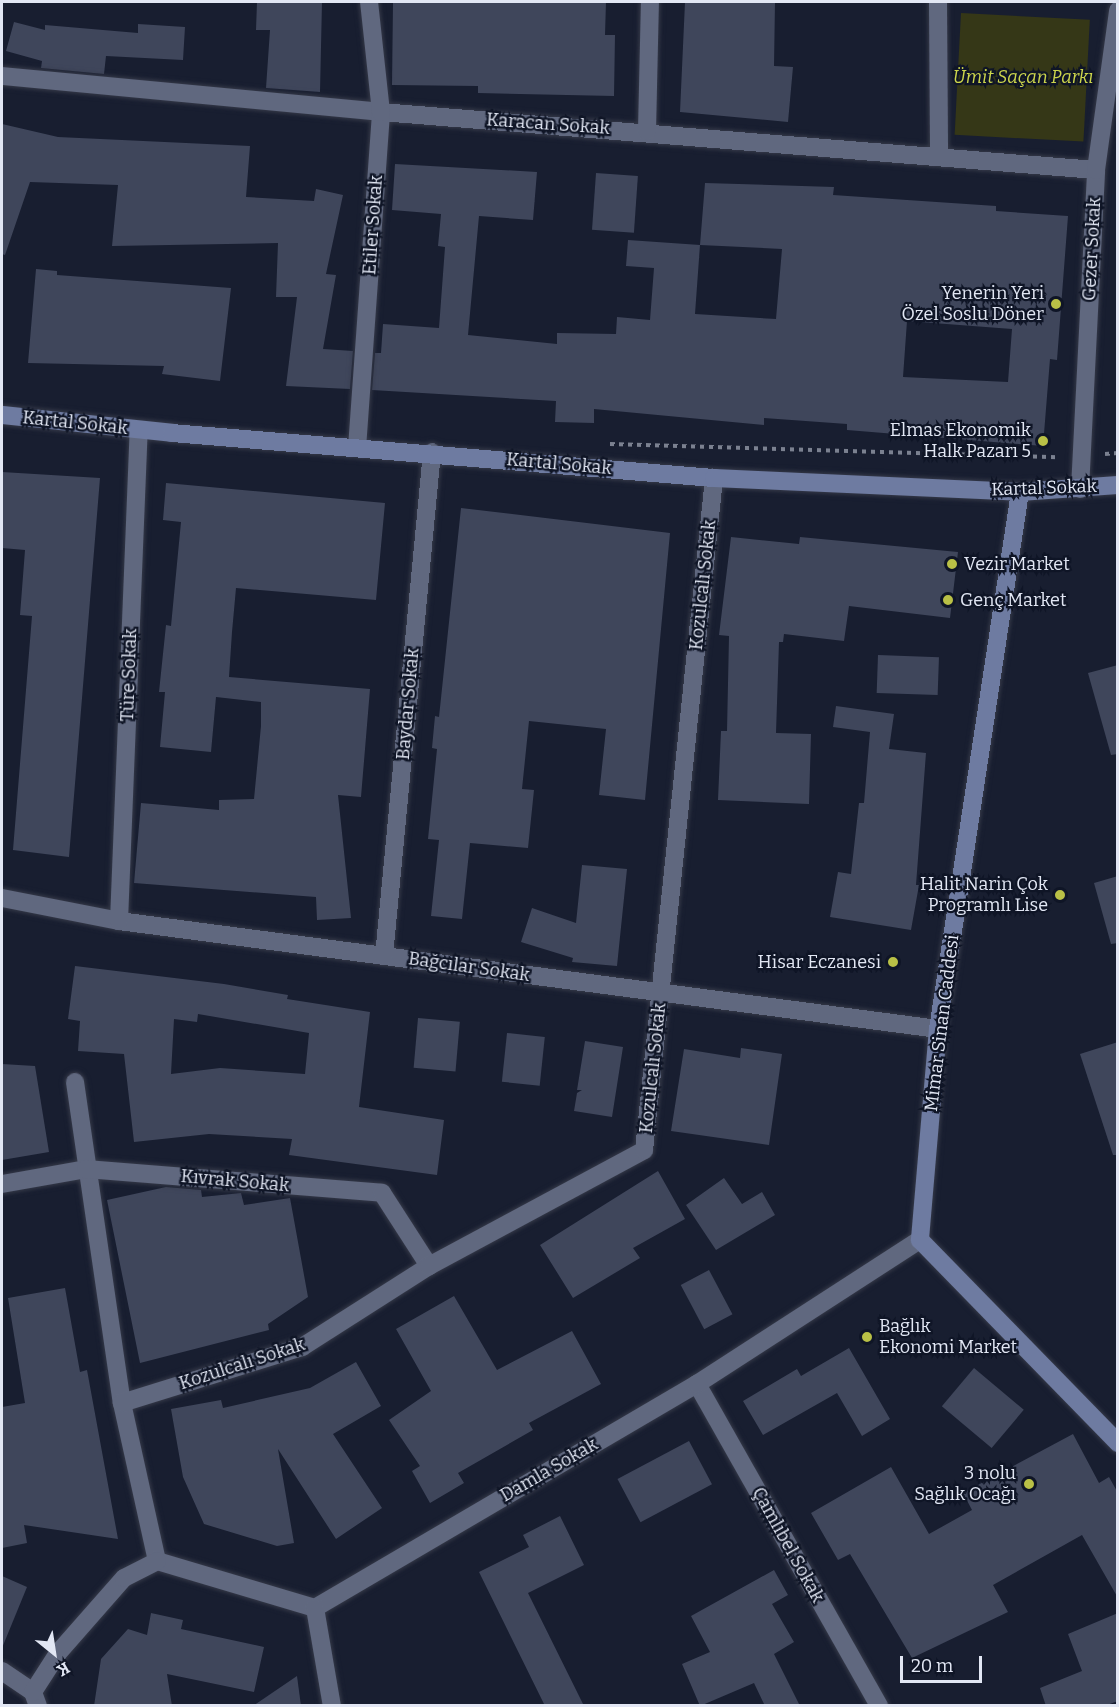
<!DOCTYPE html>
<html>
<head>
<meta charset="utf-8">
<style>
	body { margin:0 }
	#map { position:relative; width:1119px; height:1707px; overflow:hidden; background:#181e30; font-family:Bitter,serif }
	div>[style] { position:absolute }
	.green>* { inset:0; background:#353717; transform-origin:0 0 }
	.building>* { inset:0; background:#3f465b; transform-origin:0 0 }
	.path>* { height:4px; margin-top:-2px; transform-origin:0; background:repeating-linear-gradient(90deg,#7b8190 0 4.5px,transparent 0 9px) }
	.roads { filter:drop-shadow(0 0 2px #353948) drop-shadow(0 0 2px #353948) }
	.street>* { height:18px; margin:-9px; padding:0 9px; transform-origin:9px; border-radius:9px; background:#60687f }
	.secondary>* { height:18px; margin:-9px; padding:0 9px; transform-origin:9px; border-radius:9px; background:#6e7ba1 }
	.dots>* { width:16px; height:16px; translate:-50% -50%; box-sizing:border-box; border:3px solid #0f1526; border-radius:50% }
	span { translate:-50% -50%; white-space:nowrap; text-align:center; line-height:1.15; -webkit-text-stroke:4.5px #0f1526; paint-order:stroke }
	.park-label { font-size:18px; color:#cdd64c; font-style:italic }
	.street-label { font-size:18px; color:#e2e7f4 }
	.poi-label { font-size:18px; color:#e2e7f4 }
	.right { translate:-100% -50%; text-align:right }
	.left { translate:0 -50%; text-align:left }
	.frame { position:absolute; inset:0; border:3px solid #e2e7f4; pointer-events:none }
	.north { position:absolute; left:24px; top:1623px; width:60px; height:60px; -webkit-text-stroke:4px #0f1526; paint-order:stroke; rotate:150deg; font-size:16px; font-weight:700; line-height:24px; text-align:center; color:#e2e7f4 }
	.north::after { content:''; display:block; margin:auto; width:21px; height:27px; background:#e2e7f4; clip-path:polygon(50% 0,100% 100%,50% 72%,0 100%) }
	.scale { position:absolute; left:900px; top:1656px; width:82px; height:27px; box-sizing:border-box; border:3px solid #e2e7f4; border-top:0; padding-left:8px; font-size:18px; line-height:21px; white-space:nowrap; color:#e2e7f4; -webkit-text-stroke:4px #0f1526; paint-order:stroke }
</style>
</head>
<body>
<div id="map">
	<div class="green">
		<i style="left:961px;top:13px;width:129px;height:122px;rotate:3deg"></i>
	</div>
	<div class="building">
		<i style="clip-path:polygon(257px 2px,322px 2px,320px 92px,266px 88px,270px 30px,256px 30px)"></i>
		<i style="clip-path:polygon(393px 2px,606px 2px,605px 35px,615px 35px,614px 96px,478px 93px,478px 86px,392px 85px)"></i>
		<i style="clip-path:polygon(685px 2px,775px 2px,774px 66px,793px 67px,788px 122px,680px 112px)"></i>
		<i style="clip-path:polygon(14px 22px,45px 30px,45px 25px,138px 33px,138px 24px,185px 27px,183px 60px,106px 56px,104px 74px,41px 68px,42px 61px,6px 51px)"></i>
		<i style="clip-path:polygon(2px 124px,58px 137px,250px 146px,246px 197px,314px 201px,316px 189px,343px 195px,326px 274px,336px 275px,323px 349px,353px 351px,350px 389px,286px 386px,297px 297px,276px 297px,278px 243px,112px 246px,118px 185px,30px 182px,5px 255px,2px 254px)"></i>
		<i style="clip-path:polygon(evenodd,395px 164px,537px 172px,533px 220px,479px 216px,468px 335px,557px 344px,557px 333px,616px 334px,617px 317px,650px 320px,654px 268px,626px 266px,628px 240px,700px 245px,705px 183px,834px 187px,833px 195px,996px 206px,996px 211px,1068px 216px,1057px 360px,1050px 359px,1043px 446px,847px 430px,847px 424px,764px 418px,764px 425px,594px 409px,594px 423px,555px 422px,556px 401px,372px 390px,375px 353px,381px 353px,383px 324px,439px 328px,445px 247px,438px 246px,441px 214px,392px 210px,395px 164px,700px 245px,782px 249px,776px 319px,695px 314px,700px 245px,395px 164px,907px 321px,1012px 329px,1008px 382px,903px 377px,907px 321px)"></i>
		<i style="left:596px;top:173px;width:42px;height:57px;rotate:4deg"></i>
		<i style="clip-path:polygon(36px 269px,57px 271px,57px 275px,231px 288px,220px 381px,162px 374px,164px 366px,28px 363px)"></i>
		<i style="clip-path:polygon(2px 472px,100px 478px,69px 857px,13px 850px,32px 616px,20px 615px,25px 550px,2px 548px)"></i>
		<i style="clip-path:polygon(166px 483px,385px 503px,376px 600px,236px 588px,232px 632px,229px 677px,370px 689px,361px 797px,338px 795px,351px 918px,317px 920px,316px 897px,134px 883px,141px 803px,219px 810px,219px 800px,254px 799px,261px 726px,261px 702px,216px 697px,211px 752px,160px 747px,165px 692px,159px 692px,166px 625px,171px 626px,181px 522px,163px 520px)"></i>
		<i style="clip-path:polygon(461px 508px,670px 533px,645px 800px,599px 795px,606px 729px,529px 721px,522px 789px,534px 790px,528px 848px,470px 843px,462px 919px,431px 916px,439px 840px,428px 839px,437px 749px,432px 748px,435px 716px,439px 717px)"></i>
		<i style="clip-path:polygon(731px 537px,799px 544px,800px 537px,958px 552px,950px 618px,849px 606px,844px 641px,784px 634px,783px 642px,779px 642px,776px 733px,811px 734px,809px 804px,718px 800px,721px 731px,727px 731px,729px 636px,719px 635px)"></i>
		<i style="left:878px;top:655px;width:61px;height:38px;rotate:2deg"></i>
		<i style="clip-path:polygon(1118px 665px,1118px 754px,1111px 755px,1088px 673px)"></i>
		<i style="clip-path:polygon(836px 706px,894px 714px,889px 749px,926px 753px,916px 885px,919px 885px,911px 930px,830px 917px,838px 872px,851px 874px,859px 803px,864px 803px,870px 732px,833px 727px)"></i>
		<i style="clip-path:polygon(582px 865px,627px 869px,617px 966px,572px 962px,573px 958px,521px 942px,532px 908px,576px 923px)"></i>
		<i style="clip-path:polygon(1118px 876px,1118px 943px,1111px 944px,1094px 883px)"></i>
		<i style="clip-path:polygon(evenodd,75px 966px,224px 984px,288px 995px,287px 999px,370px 1012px,359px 1107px,444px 1120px,437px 1175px,289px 1155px,292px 1139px,209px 1134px,134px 1142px,124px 1054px,78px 1051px,80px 1021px,68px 1019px,75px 966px,198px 1014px,309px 1033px,305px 1074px,220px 1068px,171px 1074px,174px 1019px,197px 1022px,198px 1014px)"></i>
		<i style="left:418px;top:1018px;width:42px;height:50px;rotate:5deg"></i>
		<i style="left:507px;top:1033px;width:38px;height:49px;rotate:6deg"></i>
		<i style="clip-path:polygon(585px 1041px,623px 1047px,612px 1117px,574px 1111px,577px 1093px,582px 1090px,577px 1090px)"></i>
		<i style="clip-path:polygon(1118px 1042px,1118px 1155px,1113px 1155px,1080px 1054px)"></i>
		<i style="clip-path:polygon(741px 1048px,782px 1054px,769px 1145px,671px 1131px,684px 1049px,740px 1058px)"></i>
		<i style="clip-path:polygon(2px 1064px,35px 1066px,49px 1152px,2px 1160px)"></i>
		<i style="clip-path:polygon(658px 1171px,685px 1219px,633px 1248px,640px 1258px,573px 1298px,540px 1245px)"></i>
		<i style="clip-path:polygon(724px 1178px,742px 1204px,762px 1192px,775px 1215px,716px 1250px,686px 1205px)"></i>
		<i style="clip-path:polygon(166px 1187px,201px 1190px,202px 1197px,241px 1193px,244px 1205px,290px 1198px,308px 1297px,268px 1324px,269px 1330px,140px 1363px,107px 1200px)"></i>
		<i style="left:709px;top:1270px;width:50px;height:32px;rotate:62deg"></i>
		<i style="clip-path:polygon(65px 1288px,80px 1372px,87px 1370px,118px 1539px,24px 1525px,27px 1543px,2px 1548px,2px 1407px,25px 1403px,8px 1298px)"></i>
		<i style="clip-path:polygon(454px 1296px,497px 1370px,572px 1331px,601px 1384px,529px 1423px,533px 1430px,458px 1473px,464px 1483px,430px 1503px,412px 1471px,420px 1466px,389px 1420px,431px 1391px,396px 1329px)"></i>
		<i style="clip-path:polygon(849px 1348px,890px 1419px,862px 1436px,837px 1393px,763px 1435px,743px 1401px,797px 1369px,801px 1376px)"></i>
		<i style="clip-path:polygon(356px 1362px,381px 1406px,333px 1434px,382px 1508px,336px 1539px,278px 1449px,294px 1543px,277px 1546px,204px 1524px,183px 1477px,171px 1409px,221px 1400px,223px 1408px,310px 1388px)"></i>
		<i style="left:974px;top:1368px;width:65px;height:50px;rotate:40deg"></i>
		<i style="clip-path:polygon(1073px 1434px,1099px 1483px,1109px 1477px,1118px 1493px,1118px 1598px,1082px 1535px,993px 1585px,1008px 1612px,912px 1658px,850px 1554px,838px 1560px,811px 1513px,891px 1467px,929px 1534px,972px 1510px,963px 1493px)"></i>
		<i style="left:689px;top:1441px;width:49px;height:81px;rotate:62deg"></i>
		<i style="clip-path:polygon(560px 1516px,584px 1565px,528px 1593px,584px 1706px,545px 1706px,479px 1572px,529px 1547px,523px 1535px)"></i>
		<i style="clip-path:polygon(774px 1570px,788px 1595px,772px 1604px,794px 1642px,774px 1654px,800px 1706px,765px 1706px,754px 1683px,700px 1706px,682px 1664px,710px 1652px,691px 1616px)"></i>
		<i style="clip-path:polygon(2px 1576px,27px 1587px,2px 1648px)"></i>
		<i style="clip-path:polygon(151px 1613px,183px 1620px,181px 1629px,264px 1647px,254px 1692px,167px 1674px,172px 1706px,94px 1706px,101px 1659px,128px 1629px,147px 1635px)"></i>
		<i style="clip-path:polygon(1118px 1613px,1118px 1701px,1104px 1706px,1046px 1706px,1040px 1688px,1082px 1671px,1068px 1634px)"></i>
		<i style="clip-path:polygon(297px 1676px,301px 1706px,253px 1706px)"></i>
	</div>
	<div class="path">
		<i style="left:610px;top:444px;width:448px;rotate:1.7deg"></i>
		<i style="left:1105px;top:454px;width:13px;rotate:-4deg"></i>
	</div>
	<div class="roads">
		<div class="street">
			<i style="left:938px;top:2px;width:153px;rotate:89.6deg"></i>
			<i style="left:2px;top:76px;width:381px;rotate:5.4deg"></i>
			<i style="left:381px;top:112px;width:717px;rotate:4.64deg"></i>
			<i style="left:647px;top:131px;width:129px;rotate:-88.7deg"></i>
			<i style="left:357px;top:448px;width:337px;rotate:-85.9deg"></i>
			<i style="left:381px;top:112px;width:111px;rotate:-96.2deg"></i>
			<i style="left:1080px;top:489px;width:319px;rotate:-87.1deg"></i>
			<i style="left:1096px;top:170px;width:161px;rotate:-82.1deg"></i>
			<i style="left:2px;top:898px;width:119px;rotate:11.1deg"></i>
			<i style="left:119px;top:921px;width:826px;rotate:7.51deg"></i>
			<i style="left:119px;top:921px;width:491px;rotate:-87.7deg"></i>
			<i style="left:384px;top:956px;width:506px;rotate:-84.56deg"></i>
			<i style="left:75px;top:1082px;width:324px;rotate:81.7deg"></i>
			<i style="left:122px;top:1403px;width:162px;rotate:77.5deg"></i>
			<i style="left:2px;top:1184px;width:85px;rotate:-10.1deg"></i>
			<i style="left:86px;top:1169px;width:297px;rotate:4.6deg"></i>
			<i style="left:382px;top:1193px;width:87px;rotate:57.2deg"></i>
			<i style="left:697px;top:1384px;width:370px;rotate:60.5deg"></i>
			<i style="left:122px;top:1403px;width:189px;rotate:-17.3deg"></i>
			<i style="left:302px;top:1347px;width:151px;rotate:-32.5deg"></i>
			<i style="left:429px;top:1266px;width:244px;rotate:-28.3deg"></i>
			<i style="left:644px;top:1150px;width:676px;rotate:-84.05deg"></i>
			<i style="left:157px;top:1561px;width:165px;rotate:16.6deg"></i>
			<i style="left:315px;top:1608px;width:443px;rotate:-30.4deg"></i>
			<i style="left:697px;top:1384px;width:265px;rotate:-32.9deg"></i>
			<i style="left:315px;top:1608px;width:99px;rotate:80.2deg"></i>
			<i style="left:2px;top:1671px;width:37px;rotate:34deg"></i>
			<i style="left:38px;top:1706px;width:15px;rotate:-110deg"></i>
			<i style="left:33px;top:1692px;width:46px;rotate:-57.3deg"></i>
			<i style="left:58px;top:1653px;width:100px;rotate:-48.7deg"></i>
			<i style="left:124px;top:1578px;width:37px;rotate:-27deg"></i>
		</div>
		<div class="secondary">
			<i style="left:2px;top:415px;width:171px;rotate:6deg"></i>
			<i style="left:172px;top:433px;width:544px;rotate:4.75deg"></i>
			<i style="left:714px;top:478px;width:306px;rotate:2.6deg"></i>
			<i style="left:1020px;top:492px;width:98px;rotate:-4.1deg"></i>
			<i style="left:1020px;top:492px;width:543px;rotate:98.68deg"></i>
			<i style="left:938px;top:1029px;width:212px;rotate:94.9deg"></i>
			<i style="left:920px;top:1240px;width:284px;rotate:45.7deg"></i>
		</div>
	</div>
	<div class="dots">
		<i style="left:1056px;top:304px;background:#b9c046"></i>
		<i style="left:1043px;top:441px;background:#b9c046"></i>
		<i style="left:952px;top:564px;background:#b9c046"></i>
		<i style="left:948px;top:600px;background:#b9c046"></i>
		<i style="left:1060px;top:895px;background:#b9c046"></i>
		<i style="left:893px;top:962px;background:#b9c046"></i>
		<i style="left:867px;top:1337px;background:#b9c046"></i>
		<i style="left:1029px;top:1484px;background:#b9c046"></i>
	</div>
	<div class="park-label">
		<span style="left:1023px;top:77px">Ümit Saçan Parkı</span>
	</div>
	<div class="street-label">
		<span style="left:548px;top:124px;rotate:4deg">Karacan Sokak</span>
		<span style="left:373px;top:225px;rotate:-86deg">Etiler Sokak</span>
		<span style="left:1092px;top:249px;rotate:-87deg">Gezer Sokak</span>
		<span style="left:75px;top:423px;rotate:6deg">Kartal Sokak</span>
		<span style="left:559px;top:464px;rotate:5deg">Kartal Sokak</span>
		<span style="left:1044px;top:488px;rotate:-2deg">Kartal Sokak</span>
		<span style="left:703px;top:585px;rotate:-84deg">Kozulcalı Sokak</span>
		<span style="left:129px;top:675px;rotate:-88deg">Türe Sokak</span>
		<span style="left:408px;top:704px;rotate:-85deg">Baydar Sokak</span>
		<span style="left:469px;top:967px;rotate:8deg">Bağcılar Sokak</span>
		<span style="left:942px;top:1023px;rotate:-83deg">Mimar Sinan Caddesi</span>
		<span style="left:653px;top:1068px;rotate:-84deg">Kozulcalı Sokak</span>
		<span style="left:235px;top:1181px;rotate:5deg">Kıvrak Sokak</span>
		<span style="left:242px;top:1364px;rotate:-18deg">Kozulcalı Sokak</span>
		<span style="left:549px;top:1470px;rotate:-30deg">Damla Sokak</span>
		<span style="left:788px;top:1545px;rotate:61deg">Çamlıbel Sokak</span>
	</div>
	<div class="poi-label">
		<span class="right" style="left:1044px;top:304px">Yenerin Yeri<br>Özel Soslu Döner</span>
		<span class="right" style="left:1031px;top:441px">Elmas Ekonomik<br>Halk Pazarı 5</span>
		<span class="left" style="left:964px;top:564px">Vezir Market</span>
		<span class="left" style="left:960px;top:600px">Genç Market</span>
		<span class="right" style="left:1048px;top:895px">Halit Narin Çok<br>Programlı Lise</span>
		<span class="right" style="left:881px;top:962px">Hisar Eczanesi</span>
		<span class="left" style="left:879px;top:1337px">Bağlık<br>Ekonomi Market</span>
		<span class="right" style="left:1016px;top:1484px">3 nolu<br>Sağlık Ocağı</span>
	</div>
	<div class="frame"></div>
	<div class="north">K</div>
	<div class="scale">20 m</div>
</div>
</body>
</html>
